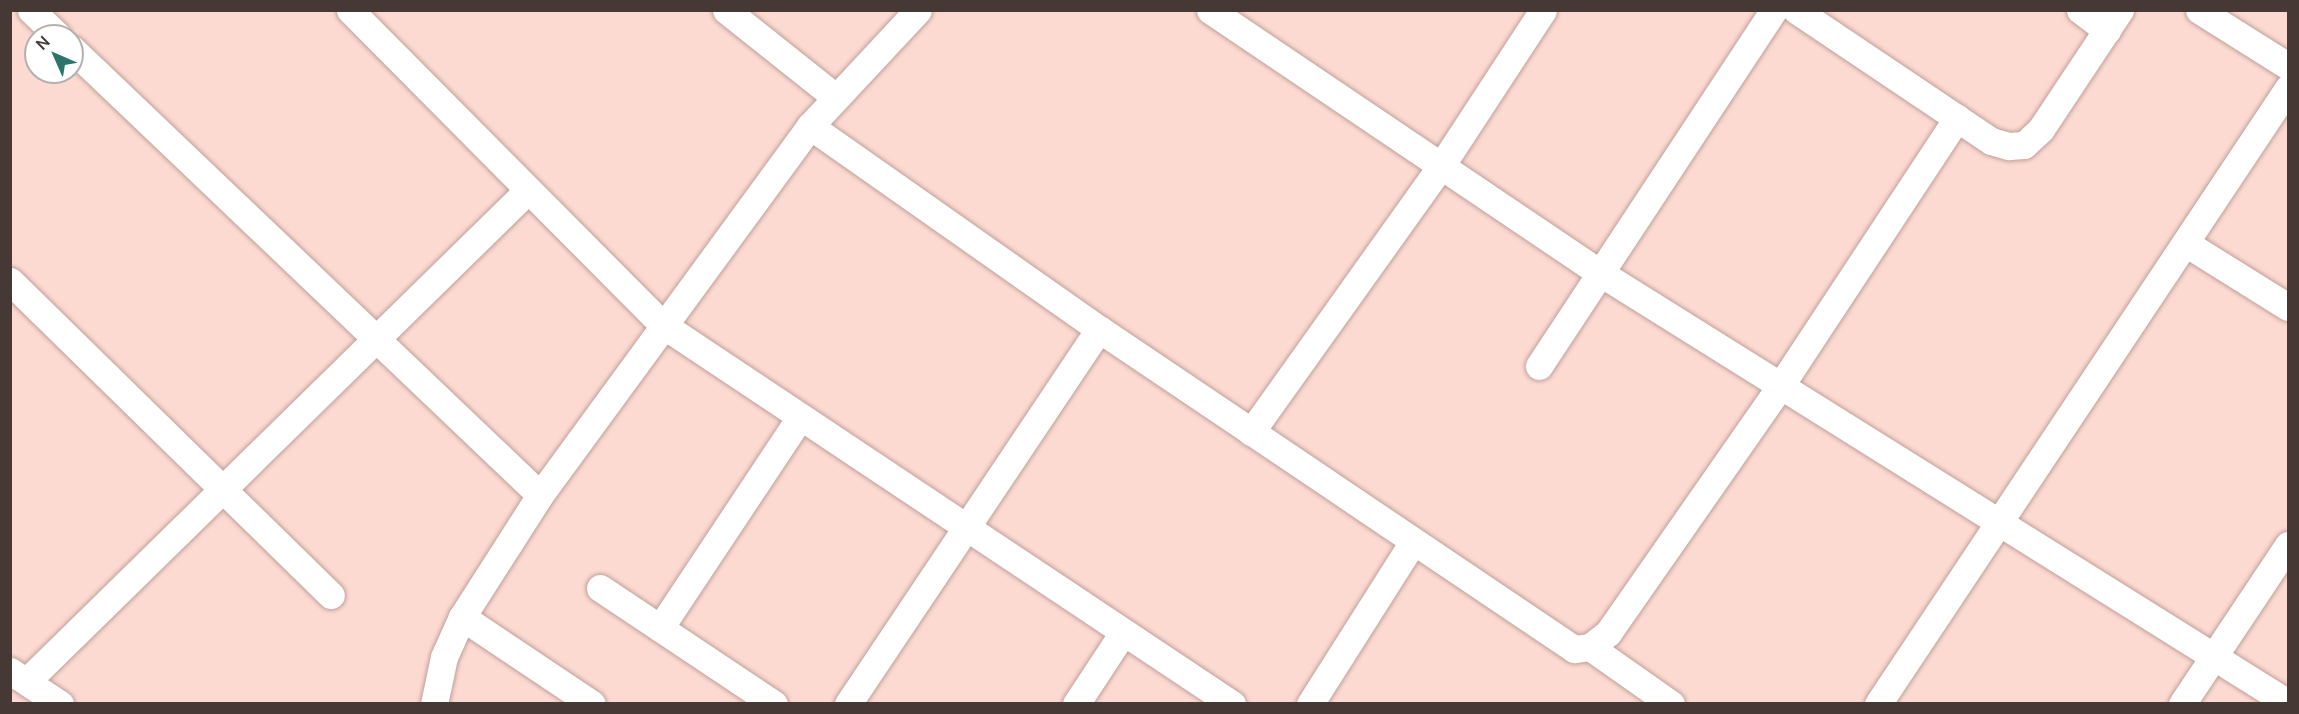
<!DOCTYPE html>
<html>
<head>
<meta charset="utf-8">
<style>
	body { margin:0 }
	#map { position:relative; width:2299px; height:714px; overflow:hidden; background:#fcdad2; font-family:Manrope,sans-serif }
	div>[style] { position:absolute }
	.roads { filter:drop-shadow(0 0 2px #c0a098) drop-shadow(0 0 2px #c0a098) }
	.street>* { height:27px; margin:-13.5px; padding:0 13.5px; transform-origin:13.5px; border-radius:13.5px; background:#fff }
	span { translate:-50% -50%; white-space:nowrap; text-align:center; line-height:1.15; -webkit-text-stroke:6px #fff; paint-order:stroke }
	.frame { position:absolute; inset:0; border:12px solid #463935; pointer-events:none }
	.north { position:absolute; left:24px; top:24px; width:60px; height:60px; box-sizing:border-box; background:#fff; border:2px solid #b5b0ae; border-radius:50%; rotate:315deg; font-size:16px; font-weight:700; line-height:24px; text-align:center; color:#463935 }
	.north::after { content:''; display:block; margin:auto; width:21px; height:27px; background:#2d746c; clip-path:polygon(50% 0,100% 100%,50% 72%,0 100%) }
</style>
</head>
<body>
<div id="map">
	<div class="roads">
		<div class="street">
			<i style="left:31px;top:10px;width:37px;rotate:44deg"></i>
			<i style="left:350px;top:10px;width:444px;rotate:45.2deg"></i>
			<i style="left:663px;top:325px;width:684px;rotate:33.67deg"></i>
			<i style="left:726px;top:10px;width:138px;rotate:38.5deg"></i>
			<i style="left:1210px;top:10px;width:473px;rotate:34deg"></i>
			<i style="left:1602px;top:274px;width:809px;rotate:32.02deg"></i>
			<i style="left:1796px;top:10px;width:235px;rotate:33.9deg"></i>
			<i style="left:1991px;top:141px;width:19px;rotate:16deg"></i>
			<i style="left:2009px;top:146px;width:15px;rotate:-4deg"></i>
			<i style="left:2024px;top:145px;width:23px;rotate:-43deg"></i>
			<i style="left:2041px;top:129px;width:143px;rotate:-56.4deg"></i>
			<i style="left:2080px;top:10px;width:34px;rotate:37deg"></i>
			<i style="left:2199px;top:10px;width:105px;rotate:32.2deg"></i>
			<i style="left:72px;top:49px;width:646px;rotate:43.62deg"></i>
			<i style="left:810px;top:126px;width:353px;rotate:35.1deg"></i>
			<i style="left:1099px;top:329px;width:573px;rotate:33.97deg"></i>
			<i style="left:1574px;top:649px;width:16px;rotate:-7deg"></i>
			<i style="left:1590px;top:647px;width:23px;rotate:-38deg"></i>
			<i style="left:1608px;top:633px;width:302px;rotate:-55.1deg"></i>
			<i style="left:1781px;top:385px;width:320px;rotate:-56.6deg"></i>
			<i style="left:2187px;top:244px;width:119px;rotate:32deg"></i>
			<i style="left:10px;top:281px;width:449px;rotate:44.4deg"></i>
			<i style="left:1539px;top:366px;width:427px;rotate:-56.6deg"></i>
			<i style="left:1251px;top:432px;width:327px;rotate:-54.5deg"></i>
			<i style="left:1441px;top:166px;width:186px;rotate:-56.8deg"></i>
			<i style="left:600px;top:588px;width:209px;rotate:33.7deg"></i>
			<i style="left:462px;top:617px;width:156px;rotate:33.8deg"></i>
			<i style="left:660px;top:628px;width:253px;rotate:-56.4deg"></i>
			<i style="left:1590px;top:647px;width:99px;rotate:35.1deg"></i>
			<i style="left:10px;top:671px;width:60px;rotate:33.4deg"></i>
			<i style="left:27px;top:681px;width:701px;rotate:-44.42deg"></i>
			<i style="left:434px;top:704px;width:48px;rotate:-78deg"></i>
			<i style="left:444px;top:657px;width:44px;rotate:-65.8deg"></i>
			<i style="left:462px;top:617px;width:145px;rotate:-57.4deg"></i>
			<i style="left:540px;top:495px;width:457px;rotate:-53.8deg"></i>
			<i style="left:810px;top:126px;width:158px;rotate:-47deg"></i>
			<i style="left:848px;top:704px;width:451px;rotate:-56.2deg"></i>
			<i style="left:1076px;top:704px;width:84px;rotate:-56.7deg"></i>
			<i style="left:1310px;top:704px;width:192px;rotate:-57.6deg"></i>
			<i style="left:1878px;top:704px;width:740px;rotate:-56.35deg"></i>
			<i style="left:2182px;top:704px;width:191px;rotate:-56.3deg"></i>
		</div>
	</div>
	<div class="frame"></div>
	<div class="north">N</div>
</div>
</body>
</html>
